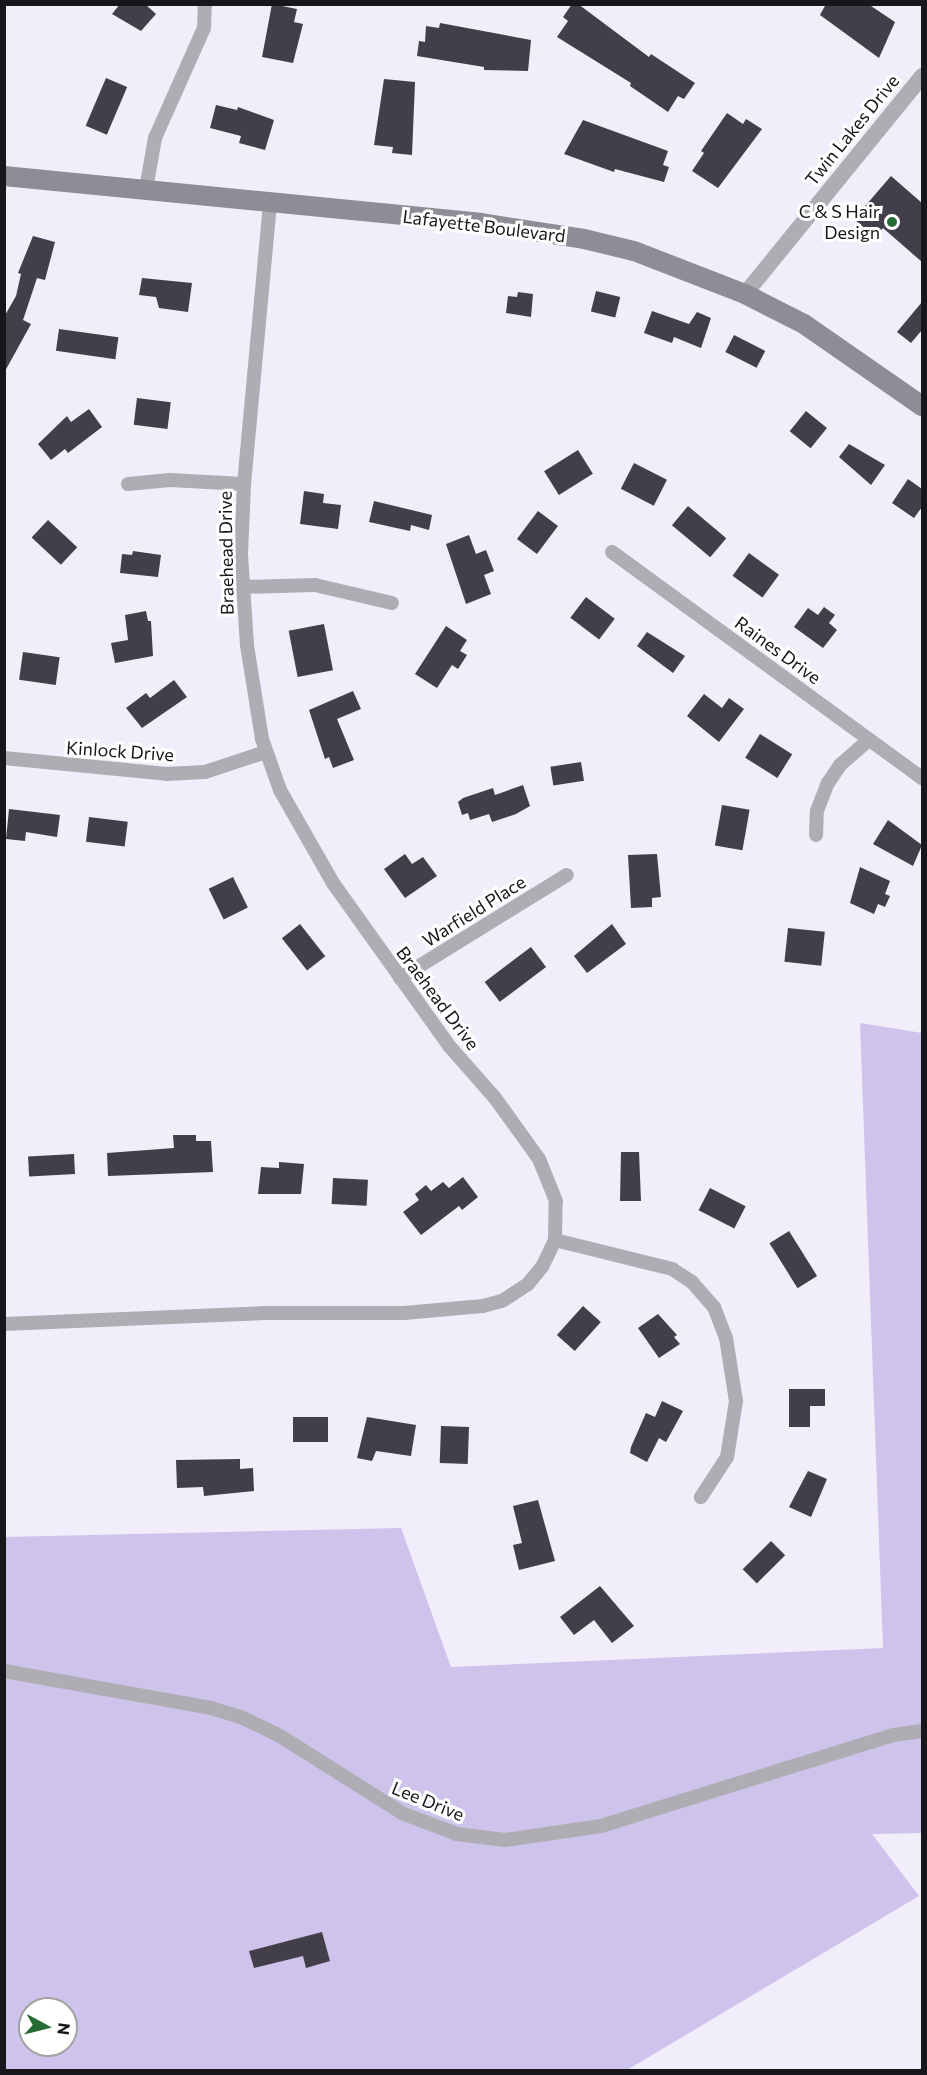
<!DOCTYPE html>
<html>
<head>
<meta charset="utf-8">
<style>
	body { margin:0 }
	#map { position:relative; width:927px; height:2075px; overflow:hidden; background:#f1edfb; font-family:Commissioner,sans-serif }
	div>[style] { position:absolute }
	.green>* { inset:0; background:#cec3ea }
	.building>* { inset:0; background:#423f4a; transform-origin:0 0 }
	.minor>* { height:14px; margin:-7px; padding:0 7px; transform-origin:7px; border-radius:7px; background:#aeadb3 }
	.tertiary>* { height:16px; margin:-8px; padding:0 8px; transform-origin:8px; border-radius:8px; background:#aeadb3 }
	.secondary>* { height:20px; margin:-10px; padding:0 10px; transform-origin:10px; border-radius:10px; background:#8f8c95 }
	.dots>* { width:16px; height:16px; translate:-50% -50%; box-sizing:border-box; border:3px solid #fff; border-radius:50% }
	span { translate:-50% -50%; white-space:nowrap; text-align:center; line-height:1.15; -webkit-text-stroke:6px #fff; paint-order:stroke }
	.street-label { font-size:18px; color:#17161a }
	.poi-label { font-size:18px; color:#17161a }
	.right { translate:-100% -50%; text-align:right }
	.frame { position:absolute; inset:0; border:6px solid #17161a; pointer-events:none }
	.north { position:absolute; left:18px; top:1997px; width:60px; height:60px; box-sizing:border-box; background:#fff; border:2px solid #a2a2a3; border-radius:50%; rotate:97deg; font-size:16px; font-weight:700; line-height:24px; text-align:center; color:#17161a }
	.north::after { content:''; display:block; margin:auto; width:21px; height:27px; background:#266a36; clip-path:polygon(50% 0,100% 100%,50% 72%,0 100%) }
</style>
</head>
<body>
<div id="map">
	<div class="green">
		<i style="clip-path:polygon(evenodd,860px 1023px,922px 1033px,922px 1833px,872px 1834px,919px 1896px,627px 2070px,5px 2070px,4px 1537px,401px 1528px,451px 1667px,883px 1648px,860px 1023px,30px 2009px,66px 2009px,66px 2045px,30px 2045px,30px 2009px)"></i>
	</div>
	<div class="building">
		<i style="clip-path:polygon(120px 4px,145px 4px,156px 14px,141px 31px,112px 14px)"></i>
		<i style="clip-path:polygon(272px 4px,297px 9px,294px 22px,303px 24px,293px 63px,262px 57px)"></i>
		<i style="clip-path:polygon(572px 4px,578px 4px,649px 57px,651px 54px,695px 83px,684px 99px,678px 96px,668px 112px,630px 86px,631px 83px,557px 37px,568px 21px,563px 17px)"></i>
		<i style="clip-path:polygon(826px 4px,868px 4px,895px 22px,879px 58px,820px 15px)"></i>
		<i style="clip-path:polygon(440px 23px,531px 40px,528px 71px,484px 70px,484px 67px,417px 56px,419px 41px,425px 42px,426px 26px,439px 28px)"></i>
		<i style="left:106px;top:78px;width:23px;height:52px;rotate:23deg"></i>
		<i style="clip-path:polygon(384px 79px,415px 82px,412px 155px,392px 153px,393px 147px,374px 145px)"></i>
		<i style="clip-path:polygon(216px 105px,237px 110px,238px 107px,274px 120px,265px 150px,239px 143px,241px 136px,210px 128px)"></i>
		<i style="clip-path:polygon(727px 113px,743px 124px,746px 119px,762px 129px,718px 188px,692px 171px,704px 153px,701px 151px)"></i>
		<i style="clip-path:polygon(583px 120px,668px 151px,663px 165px,669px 167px,664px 182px,615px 169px,614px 172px,564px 154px)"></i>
		<i style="clip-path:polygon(891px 176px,922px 203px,922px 262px,883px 228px,875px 237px,854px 219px)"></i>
		<i style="clip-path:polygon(33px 236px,55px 242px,45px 280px,37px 278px,23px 320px,31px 324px,4px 373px,4px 317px,16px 296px,21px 274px,18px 273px)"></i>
		<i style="clip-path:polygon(142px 278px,192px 283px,188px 312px,159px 308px,156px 297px,139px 295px)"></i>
		<i style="left:596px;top:291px;width:25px;height:21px;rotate:14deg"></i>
		<i style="clip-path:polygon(518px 292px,533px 294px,531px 317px,506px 313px,508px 296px,517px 297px)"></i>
		<i style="clip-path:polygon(922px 302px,922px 330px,911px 343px,897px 332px)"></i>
		<i style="clip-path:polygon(652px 311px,689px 324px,697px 312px,711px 318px,701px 348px,674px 337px,672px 343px,644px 333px)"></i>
		<i style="left:59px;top:329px;width:60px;height:22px;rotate:8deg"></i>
		<i style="left:734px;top:335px;width:35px;height:19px;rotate:27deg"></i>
		<i style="left:137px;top:398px;width:34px;height:27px;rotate:7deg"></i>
		<i style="clip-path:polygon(89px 409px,102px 427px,68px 453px,65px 449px,51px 460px,38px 444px,67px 416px,71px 422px)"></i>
		<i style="left:806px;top:411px;width:27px;height:26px;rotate:39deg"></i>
		<i style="clip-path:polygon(849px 444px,885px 465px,871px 485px,839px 457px)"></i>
		<i style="left:578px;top:450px;width:28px;height:40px;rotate:58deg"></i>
		<i style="left:634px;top:463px;width:37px;height:29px;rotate:27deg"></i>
		<i style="clip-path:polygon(908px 479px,922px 489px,922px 507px,914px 518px,892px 503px)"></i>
		<i style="clip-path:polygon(304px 491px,324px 494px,323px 503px,341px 505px,338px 529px,300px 524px)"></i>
		<i style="clip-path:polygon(374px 501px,432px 515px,429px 530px,411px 525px,410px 531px,369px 522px)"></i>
		<i style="left:688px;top:506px;width:50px;height:25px;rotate:40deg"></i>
		<i style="left:538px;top:511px;width:25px;height:35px;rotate:37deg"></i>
		<i style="left:48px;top:520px;width:40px;height:24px;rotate:43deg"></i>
		<i style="clip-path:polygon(469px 535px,476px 554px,486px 550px,494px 571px,484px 575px,491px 594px,466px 604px,446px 544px)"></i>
		<i style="clip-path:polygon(133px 551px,161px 555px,158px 577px,120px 573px,122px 554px,132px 555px)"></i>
		<i style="left:749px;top:553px;width:37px;height:28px;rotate:36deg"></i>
		<i style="left:586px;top:597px;width:36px;height:26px;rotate:37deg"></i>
		<i style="clip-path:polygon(824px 607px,835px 615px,829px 623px,837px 630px,823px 648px,794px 627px,808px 608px,818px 615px)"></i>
		<i style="clip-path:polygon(146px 611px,148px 621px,151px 621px,153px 656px,115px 663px,111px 643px,128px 640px,125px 615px)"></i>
		<i style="left:324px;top:624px;width:47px;height:36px;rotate:79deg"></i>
		<i style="clip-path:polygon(446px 626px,467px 640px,460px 651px,467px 655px,458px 669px,452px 665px,437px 688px,415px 674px)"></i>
		<i style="clip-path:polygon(647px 632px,685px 656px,673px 673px,637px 646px)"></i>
		<i style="left:23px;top:652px;width:37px;height:28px;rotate:8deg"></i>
		<i style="clip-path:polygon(174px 680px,187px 697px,142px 728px,126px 708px,146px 693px,150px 698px)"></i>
		<i style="clip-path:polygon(353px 691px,361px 709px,337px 719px,354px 760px,333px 768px,329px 757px,325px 759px,309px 710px)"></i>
		<i style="clip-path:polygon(704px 694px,722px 708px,729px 698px,744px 709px,719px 742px,687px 716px)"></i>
		<i style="left:760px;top:734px;width:38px;height:28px;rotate:32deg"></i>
		<i style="left:581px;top:762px;width:19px;height:31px;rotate:81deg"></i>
		<i style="clip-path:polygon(523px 785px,530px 806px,516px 814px,492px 822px,489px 814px,470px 820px,468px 813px,462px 815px,458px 802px,463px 798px,493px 788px,495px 795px)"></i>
		<i style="left:722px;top:805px;width:28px;height:41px;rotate:10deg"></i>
		<i style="clip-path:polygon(9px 809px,60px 815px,57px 837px,26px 832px,25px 841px,6px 839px)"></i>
		<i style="left:89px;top:817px;width:39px;height:25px;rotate:7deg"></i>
		<i style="clip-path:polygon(888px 820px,922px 845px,913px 866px,873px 844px)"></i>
		<i style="clip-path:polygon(405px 854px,412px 864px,423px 857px,437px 876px,405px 898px,384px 869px)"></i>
		<i style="clip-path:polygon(657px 854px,661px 897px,652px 898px,652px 907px,631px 908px,628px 855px)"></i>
		<i style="clip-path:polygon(860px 867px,890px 881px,885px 894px,890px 896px,885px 907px,878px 904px,874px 914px,850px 903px)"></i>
		<i style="left:233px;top:877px;width:34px;height:27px;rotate:64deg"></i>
		<i style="left:300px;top:924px;width:41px;height:23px;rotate:52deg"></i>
		<i style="clip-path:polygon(612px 924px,626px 944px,587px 973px,574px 956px)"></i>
		<i style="left:788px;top:928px;width:37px;height:34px;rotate:6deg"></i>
		<i style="left:531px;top:947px;width:25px;height:58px;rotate:53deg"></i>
		<i style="clip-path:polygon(173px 1135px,196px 1135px,196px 1141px,211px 1141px,213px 1172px,108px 1176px,107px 1153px,174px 1148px)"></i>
		<i style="clip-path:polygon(621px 1152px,639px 1152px,641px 1201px,620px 1201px)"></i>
		<i style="left:74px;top:1154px;width:20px;height:46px;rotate:87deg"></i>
		<i style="clip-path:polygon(279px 1162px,304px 1164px,301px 1194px,258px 1194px,261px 1167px,279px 1168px)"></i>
		<i style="clip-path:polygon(463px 1177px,478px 1197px,462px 1210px,459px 1206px,421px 1235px,403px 1212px,419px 1200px,415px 1194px,426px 1185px,431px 1191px,443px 1182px,449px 1188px)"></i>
		<i style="left:333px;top:1178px;width:35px;height:26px;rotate:3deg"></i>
		<i style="left:710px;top:1188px;width:40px;height:25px;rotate:27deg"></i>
		<i style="left:789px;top:1231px;width:53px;height:23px;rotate:58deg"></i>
		<i style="left:583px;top:1306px;width:24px;height:39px;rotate:42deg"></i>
		<i style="clip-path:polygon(658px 1314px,677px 1335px,674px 1337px,680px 1344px,659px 1358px,638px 1328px)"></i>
		<i style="clip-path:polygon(789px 1389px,825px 1389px,825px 1406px,810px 1406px,810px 1427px,789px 1427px)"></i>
		<i style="clip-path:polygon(662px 1401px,683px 1411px,666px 1442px,659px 1438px,647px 1462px,630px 1453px,631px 1447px,646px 1413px,655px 1417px)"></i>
		<i style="left:293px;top:1417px;width:35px;height:25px"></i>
		<i style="clip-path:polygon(367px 1417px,416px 1425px,411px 1456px,376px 1451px,372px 1461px,357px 1458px)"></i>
		<i style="left:441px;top:1426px;width:28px;height:37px;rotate:2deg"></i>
		<i style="clip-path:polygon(240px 1459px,240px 1469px,253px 1468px,254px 1491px,204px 1496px,203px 1487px,177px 1488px,176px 1460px)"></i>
		<i style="clip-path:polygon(808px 1471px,827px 1479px,811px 1517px,789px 1507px)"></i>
		<i style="clip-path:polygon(538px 1500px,555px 1561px,519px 1570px,513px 1545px,522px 1543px,513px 1506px)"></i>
		<i style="left:771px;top:1541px;width:20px;height:40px;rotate:45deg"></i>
		<i style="clip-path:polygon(600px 1586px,634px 1626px,612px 1643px,594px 1620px,574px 1635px,560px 1617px)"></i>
		<i style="clip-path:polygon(322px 1932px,330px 1961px,306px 1968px,303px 1956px,254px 1968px,249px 1951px)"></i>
	</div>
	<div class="minor">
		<i style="left:146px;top:189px;width:52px;rotate:-80deg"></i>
		<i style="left:155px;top:138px;width:120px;rotate:-66deg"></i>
		<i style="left:204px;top:28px;width:24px;rotate:-88deg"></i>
		<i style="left:128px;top:484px;width:42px;rotate:-5.4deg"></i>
		<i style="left:170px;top:480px;width:74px;rotate:3.1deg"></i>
		<i style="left:612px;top:552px;width:384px;rotate:36.1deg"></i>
		<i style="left:242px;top:587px;width:73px;rotate:-1.6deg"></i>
		<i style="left:315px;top:585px;width:79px;rotate:13.2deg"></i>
		<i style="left:4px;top:758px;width:163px;rotate:5.6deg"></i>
		<i style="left:166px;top:774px;width:39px;rotate:-3deg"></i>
		<i style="left:205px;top:772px;width:64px;rotate:-18.2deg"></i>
		<i style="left:816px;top:835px;width:24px;rotate:-88deg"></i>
		<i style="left:817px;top:811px;width:30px;rotate:-69deg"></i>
		<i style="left:828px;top:783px;width:22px;rotate:-56deg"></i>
		<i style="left:840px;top:765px;width:38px;rotate:-41deg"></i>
		<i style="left:400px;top:978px;width:196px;rotate:-31.7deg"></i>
		<i style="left:555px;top:1240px;width:121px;rotate:13.9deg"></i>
		<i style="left:672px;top:1269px;width:24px;rotate:33deg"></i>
		<i style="left:692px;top:1282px;width:33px;rotate:49deg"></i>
		<i style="left:714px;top:1307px;width:33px;rotate:69deg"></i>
		<i style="left:726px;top:1338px;width:64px;rotate:81deg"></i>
		<i style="left:736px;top:1401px;width:57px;rotate:99.1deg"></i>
		<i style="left:727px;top:1457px;width:48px;rotate:123deg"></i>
		<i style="left:4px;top:1324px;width:261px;rotate:-2.4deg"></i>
		<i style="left:265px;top:1313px;width:139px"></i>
		<i style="left:404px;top:1313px;width:79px;rotate:-5.1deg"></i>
		<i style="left:483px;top:1306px;width:20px;rotate:-15deg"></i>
		<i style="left:502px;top:1301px;width:31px;rotate:-33deg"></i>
		<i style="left:528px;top:1284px;width:22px;rotate:-51deg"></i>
		<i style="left:542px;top:1267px;width:30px;rotate:-64deg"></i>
		<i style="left:555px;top:1240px;width:39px;rotate:-89deg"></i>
		<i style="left:556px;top:1201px;width:45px;rotate:-112deg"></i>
		<i style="left:539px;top:1159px;width:75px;rotate:-125.8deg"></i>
		<i style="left:495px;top:1098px;width:68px;rotate:-131.4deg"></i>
		<i style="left:450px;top:1047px;width:201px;rotate:-125.5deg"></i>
		<i style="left:333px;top:883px;width:107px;rotate:-119.7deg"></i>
		<i style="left:280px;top:790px;width:54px;rotate:-109.4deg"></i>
		<i style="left:262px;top:739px;width:95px;rotate:-99.1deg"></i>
		<i style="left:247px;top:645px;width:91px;rotate:-93.8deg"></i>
		<i style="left:241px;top:554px;width:70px;rotate:-87.5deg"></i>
		<i style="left:244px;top:484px;width:283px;rotate:-84.7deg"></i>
		<i style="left:4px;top:1671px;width:210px;rotate:10.1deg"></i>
		<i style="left:211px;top:1708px;width:34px;rotate:17deg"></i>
		<i style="left:243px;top:1718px;width:41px;rotate:25.9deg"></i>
		<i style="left:280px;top:1736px;width:146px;rotate:32.2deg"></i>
		<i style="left:404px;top:1814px;width:57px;rotate:20.7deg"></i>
		<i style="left:457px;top:1834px;width:48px;rotate:7.1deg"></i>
		<i style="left:505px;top:1840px;width:97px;rotate:-8.3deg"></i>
		<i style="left:601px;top:1826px;width:306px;rotate:-17.3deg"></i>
		<i style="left:893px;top:1735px;width:29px;rotate:-8deg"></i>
	</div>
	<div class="tertiary">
		<i style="left:745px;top:294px;width:281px;rotate:-50.9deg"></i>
	</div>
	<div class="secondary">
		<i style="left:4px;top:176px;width:478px;rotate:5.6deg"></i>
		<i style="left:480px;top:223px;width:105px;rotate:8.7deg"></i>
		<i style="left:584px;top:239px;width:51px;rotate:13.5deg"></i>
		<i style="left:634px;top:251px;width:119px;rotate:21.2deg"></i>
		<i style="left:745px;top:294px;width:66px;rotate:27deg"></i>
		<i style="left:804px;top:324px;width:144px;rotate:34.8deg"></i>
	</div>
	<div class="dots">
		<i style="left:892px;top:222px;background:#266a36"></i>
	</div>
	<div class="street-label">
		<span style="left:852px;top:130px;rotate:-51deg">Twin Lakes Drive</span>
		<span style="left:484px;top:226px;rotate:7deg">Lafayette Boulevard</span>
		<span style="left:226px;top:553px;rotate:-91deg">Braehead Drive</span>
		<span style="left:778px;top:650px;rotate:36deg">Raines Drive</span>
		<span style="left:120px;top:751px;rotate:4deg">Kinlock Drive</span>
		<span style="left:474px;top:911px;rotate:-32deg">Warfield Place</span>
		<span style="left:438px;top:998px;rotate:53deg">Braehead Drive</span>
		<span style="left:428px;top:1801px;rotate:22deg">Lee Drive</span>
	</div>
	<div class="poi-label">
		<span class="right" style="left:880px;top:222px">C &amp; S Hair<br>Design</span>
	</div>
	<div class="frame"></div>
	<div class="north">N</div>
</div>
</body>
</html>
